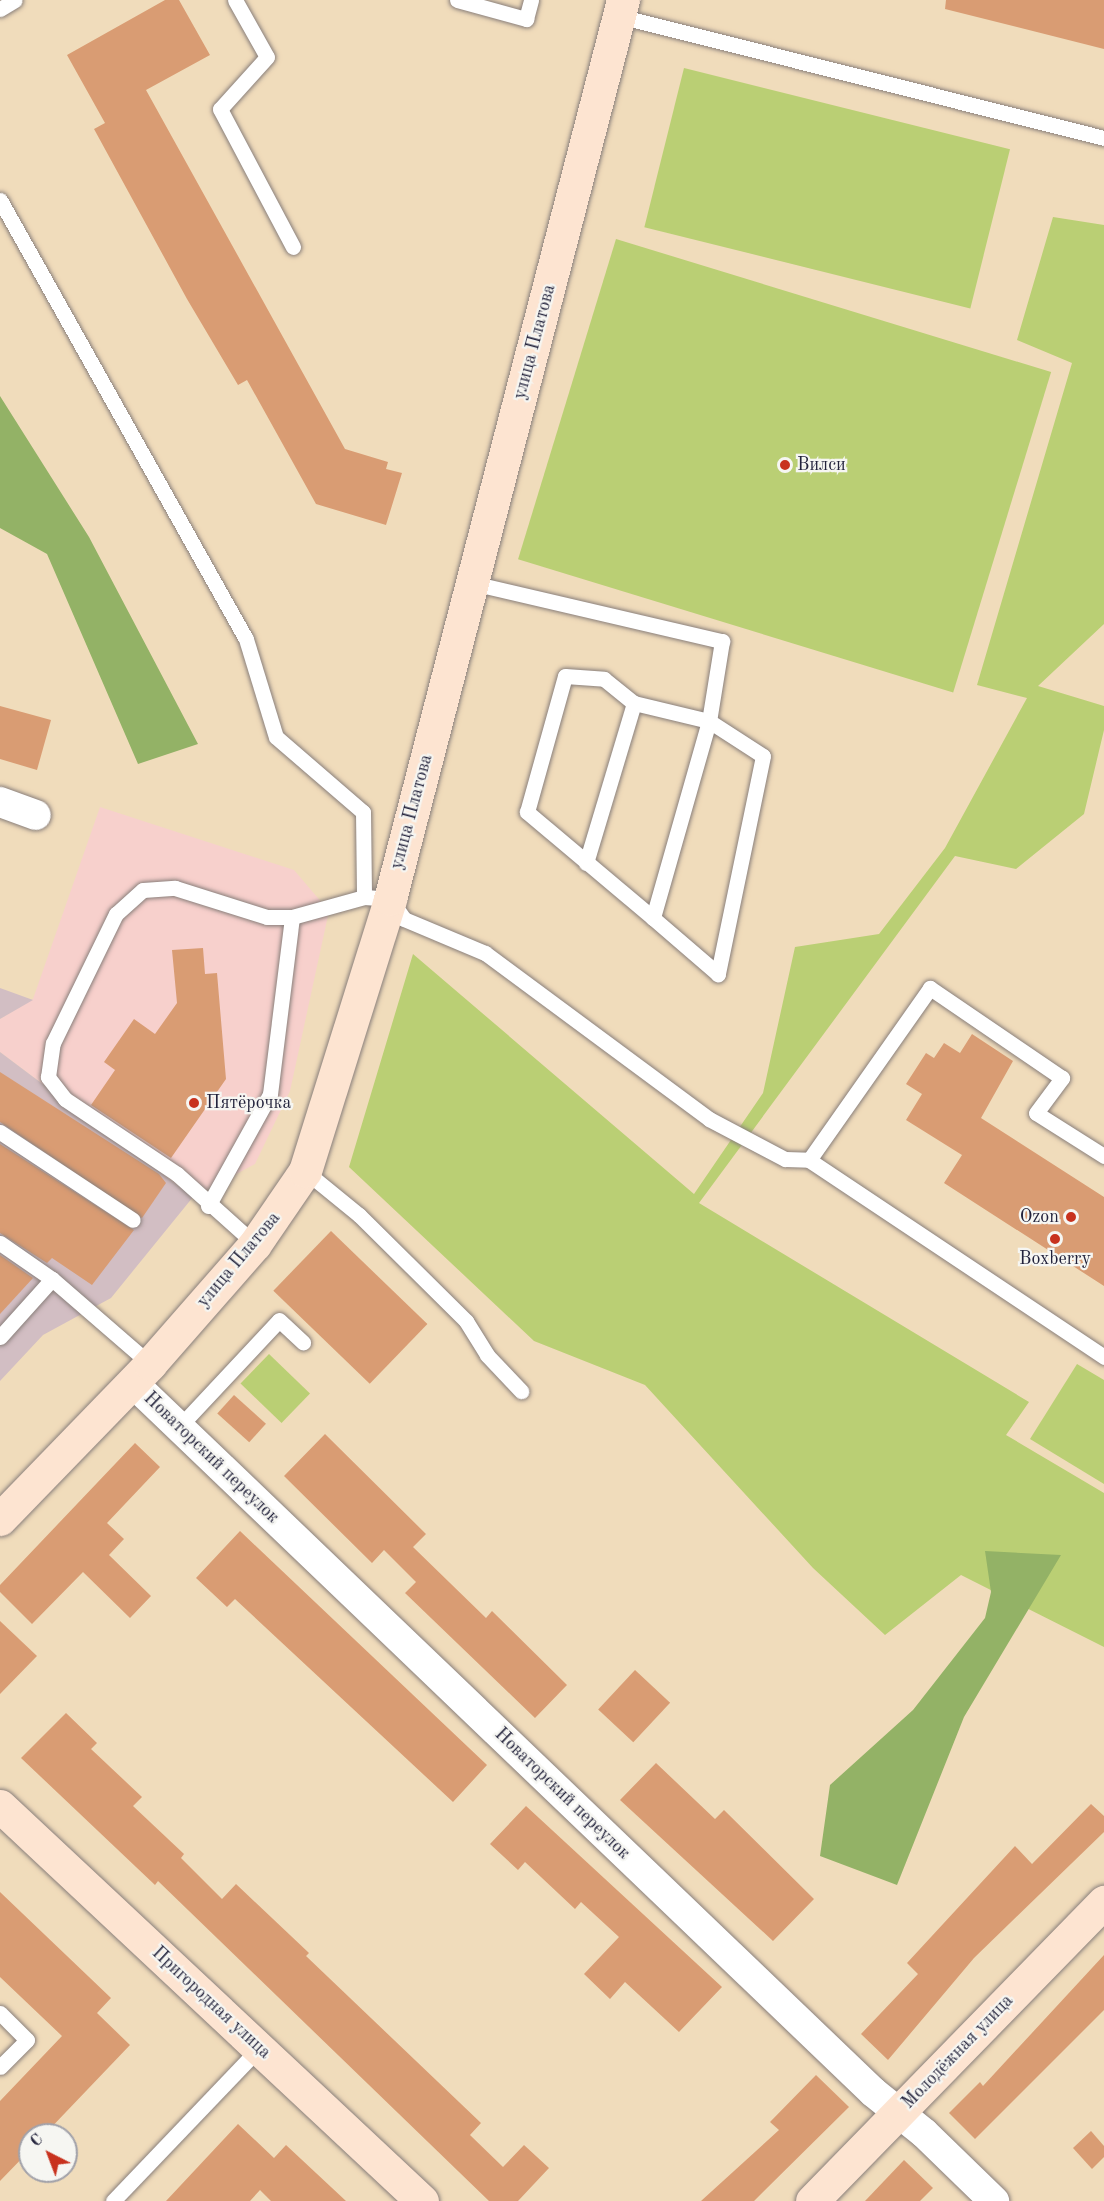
<!DOCTYPE html>
<html>
<head>
<meta charset="utf-8">
<style>
	body { margin:0 }
	#map { position:relative; width:1104px; height:2201px; overflow:hidden; background:#f0dcbb; font-family:"Old Standard TT",serif }
	div>[style] { position:absolute }
	.built>* { inset:0; background:#f7d0cc }
	.industrial>* { inset:0; background:#d2bec3 }
	.green>* { inset:0; background:#bacf74; transform-origin:0 0 }
	.forest>* { inset:0; background:#93b266 }
	.building>* { inset:0; background:#d99c73; transform-origin:0 0 }
	.roads { filter:drop-shadow(0 0 2px #897f7b) drop-shadow(0 0 2px #897f7b) }
	.lane>* { height:15px; margin:-7.5px; padding:0 7.5px; transform-origin:7.5px; border-radius:7.5px; background:#fff }
	.street>* { height:30px; margin:-15px; padding:0 15px; transform-origin:15px; border-radius:15px; background:#fff }
	.secondary>* { height:33px; margin:-16.5px; padding:0 16.5px; transform-origin:16.5px; border-radius:16.5px; background:#fde4d1 }
	.dots>* { width:16px; height:16px; translate:-50% -50%; box-sizing:border-box; border:3px solid #f6f6f2; border-radius:50% }
	span { translate:-50% -50%; white-space:nowrap; text-align:center; line-height:1.15; -webkit-text-stroke:4.5px #f6f6f2; paint-order:stroke }
	.street-label { font-size:18px; color:#22223b }
	.poi-label { font-size:18px; color:#22223b }
	.left { translate:0 -50%; text-align:left }
	.right { translate:-100% -50%; text-align:right }
	.north { position:absolute; left:18px; top:2123px; width:60px; height:60px; box-sizing:border-box; background:#f6f6f2; border:2px solid #a1a1a9; border-radius:50%; rotate:318deg; font-size:16px; font-weight:700; line-height:24px; text-align:center; color:#22223b }
	.north::after { content:''; display:block; margin:auto; width:21px; height:27px; background:#c8321e; clip-path:polygon(50% 0,100% 100%,50% 72%,0 100%) }
</style>
</head>
<body>
<div id="map">
	<div class="built">
		<i style="clip-path:polygon(100px 807px,294px 870px,329px 911px,290px 1091px,255px 1164px,193px 1197px,0 1052px,0 1019px,33px 999px)"></i>
	</div>
	<div class="industrial">
		<i style="clip-path:polygon(0 988px,33px 1000px,0 1019px)"></i>
		<i style="clip-path:polygon(0 1052px,193px 1197px,111px 1298px,43px 1335px,0 1381px)"></i>
	</div>
	<div class="green">
		<i style="left:684px;top:68px;width:336px;height:164px;rotate:14deg"></i>
		<i style="clip-path:polygon(1053px 217px,1104px 225px,1104px 624px,1038px 686px,1104px 706px,1104px 730px,1084px 814px,1016px 869px,955px 856px,699px 1203px,1029px 1402px,1006px 1435px,1104px 1493px,1104px 1647px,961px 1575px,885px 1635px,813px 1568px,645px 1385px,534px 1341px,349px 1167px,413px 954px,694px 1194px,763px 1093px,795px 947px,879px 934px,945px 848px,1027px 698px,977px 685px,1072px 363px,1017px 340px)"></i>
		<i style="left:616px;top:239px;width:455px;height:335px;rotate:17deg"></i>
		<i style="left:269px;top:1354px;width:57px;height:41px;rotate:44deg"></i>
		<i style="clip-path:polygon(1077px 1364px,1104px 1380px,1104px 1484px,1030px 1439px)"></i>
	</div>
	<div class="forest">
		<i style="clip-path:polygon(0 396px,89px 537px,198px 744px,138px 764px,47px 554px,0 528px)"></i>
		<i style="clip-path:polygon(985px 1551px,1061px 1555px,964px 1717px,897px 1885px,820px 1856px,830px 1785px,913px 1710px,985px 1618px,991px 1592px)"></i>
	</div>
	<div class="building">
		<i style="clip-path:polygon(165px 0,179px 0,210px 55px,146px 90px,345px 449px,388px 462px,386px 469px,402px 473px,386px 525px,316px 504px,247px 380px,238px 385px,187px 299px,94px 129px,105px 123px,67px 55px)"></i>
		<i style="clip-path:polygon(946px 0,1104px 0,1104px 49px,945px 9px)"></i>
		<i style="clip-path:polygon(0 706px,51px 720px,37px 770px,0 759px)"></i>
		<i style="clip-path:polygon(203px 948px,205px 974px,217px 973px,226px 1079px,171px 1158px,91px 1105px,115px 1070px,104px 1062px,134px 1019px,155px 1034px,177px 1003px,172px 950px)"></i>
		<i style="clip-path:polygon(972px 1034px,1013px 1061px,981px 1118px,1104px 1197px,1104px 1286px,944px 1183px,962px 1155px,906px 1120px,922px 1094px,906px 1084px,926px 1053px,934px 1058px,944px 1043px,960px 1053px)"></i>
		<i style="clip-path:polygon(0 1072px,159px 1174px,166px 1183px,142px 1218px,0 1122px)"></i>
		<i style="clip-path:polygon(0 1144px,134px 1230px,92px 1285px,52px 1258px,47px 1263px,0 1233px)"></i>
		<i style="left:331px;top:1231px;width:134px;height:83px;rotate:44deg"></i>
		<i style="clip-path:polygon(0 1255px,33px 1278px,0 1314px)"></i>
		<i style="left:234px;top:1395px;width:43px;height:25px;rotate:42deg"></i>
		<i style="clip-path:polygon(325px 1434px,426px 1534px,413px 1547px,486px 1618px,492px 1611px,567px 1685px,535px 1718px,405px 1593px,416px 1582px,384px 1550px,372px 1563px,284px 1476px)"></i>
		<i style="clip-path:polygon(135px 1443px,160px 1467px,107px 1523px,124px 1539px,109px 1555px,151px 1596px,130px 1618px,83px 1572px,32px 1624px,0 1592px,0 1585px)"></i>
		<i style="clip-path:polygon(240px 1531px,487px 1765px,453px 1802px,235px 1599px,227px 1607px,196px 1578px)"></i>
		<i style="clip-path:polygon(0 1621px,37px 1656px,0 1694px)"></i>
		<i style="left:635px;top:1670px;width:48px;height:54px;rotate:43deg"></i>
		<i style="clip-path:polygon(66px 1713px,97px 1743px,91px 1749px,142px 1797px,133px 1806px,184px 1854px,181px 1858px,222px 1899px,236px 1884px,309px 1953px,306px 1956px,481px 2123px,470px 2135px,503px 2167px,524px 2145px,549px 2168px,518px 2201px,489px 2201px,158px 1881px,155px 1885px,21px 1758px)"></i>
		<i style="clip-path:polygon(656px 1763px,715px 1819px,724px 1810px,814px 1899px,773px 1941px,620px 1800px)"></i>
		<i style="clip-path:polygon(1091px 1804px,1104px 1816px,1104px 1832px,974px 1958px,888px 2060px,861px 2034px,918px 1974px,907px 1963px,1015px 1846px,1032px 1864px)"></i>
		<i style="clip-path:polygon(526px 1806px,722px 1987px,679px 2032px,625px 1982px,610px 1999px,584px 1974px,619px 1937px,581px 1902px,575px 1909px,525px 1862px,518px 1870px,490px 1844px)"></i>
		<i style="clip-path:polygon(0 1892px,111px 1998px,97px 2013px,130px 2045px,44px 2135px,30px 2135px,30px 2150px,0 2181px,0 2101px,62px 2036px,0 1977px)"></i>
		<i style="clip-path:polygon(1104px 1955px,1104px 2010px,975px 2139px,949px 2113px,980px 2082px,983px 2086px)"></i>
		<i style="clip-path:polygon(816px 2075px,849px 2107px,754px 2201px,701px 2201px,779px 2130px,770px 2122px)"></i>
		<i style="clip-path:polygon(238px 2124px,274px 2158px,286px 2145px,346px 2201px,271px 2201px,260px 2190px,250px 2201px,166px 2201px)"></i>
		<i style="clip-path:polygon(1091px 2131px,1104px 2146px,1104px 2157px,1092px 2169px,1073px 2148px)"></i>
		<i style="clip-path:polygon(904px 2160px,933px 2188px,920px 2201px,865px 2201px)"></i>
	</div>
	<div class="roads">
		<div class="lane">
			<i style="left:235px;top:0;width:65px;rotate:60.7deg"></i>
			<i style="left:267px;top:57px;width:70px;rotate:132.1deg"></i>
			<i style="left:220px;top:109px;width:156px;rotate:62.1deg"></i>
			<i style="left:457px;top:0;width:72px;rotate:15.4deg"></i>
			<i style="left:526px;top:19px;width:20px;rotate:-75deg"></i>
			<i style="left:0;top:9px;width:17px;rotate:-31deg"></i>
			<i style="left:619px;top:16px;width:500px;rotate:14.12deg"></i>
			<i style="left:0;top:200px;width:503px;rotate:60.74deg"></i>
			<i style="left:246px;top:639px;width:102px;rotate:73deg"></i>
			<i style="left:276px;top:737px;width:115px;rotate:40.8deg"></i>
			<i style="left:363px;top:812px;width:85px;rotate:89.3deg"></i>
			<i style="left:364px;top:897px;width:26px;rotate:4deg"></i>
			<i style="left:390px;top:899px;width:24px;rotate:55deg"></i>
			<i style="left:404px;top:919px;width:88px;rotate:22.8deg"></i>
			<i style="left:485px;top:953px;width:279px;rotate:36.5deg"></i>
			<i style="left:709px;top:1119px;width:86px;rotate:27.8deg"></i>
			<i style="left:785px;top:1159px;width:24px;rotate:2deg"></i>
			<i style="left:472px;top:583px;width:257px;rotate:13.1deg"></i>
			<i style="left:722px;top:641px;width:81px;rotate:99.2deg"></i>
			<i style="left:709px;top:721px;width:205px;rotate:105.9deg"></i>
			<i style="left:653px;top:918px;width:165px;rotate:-139.9deg"></i>
			<i style="left:527px;top:812px;width:141px;rotate:-74.4deg"></i>
			<i style="left:565px;top:676px;width:39px;rotate:4deg"></i>
			<i style="left:604px;top:679px;width:38px;rotate:39deg"></i>
			<i style="left:634px;top:703px;width:77px;rotate:13.5deg"></i>
			<i style="left:709px;top:721px;width:64px;rotate:32.9deg"></i>
			<i style="left:763px;top:756px;width:223px;rotate:101.7deg"></i>
			<i style="left:718px;top:974px;width:86px;rotate:-139.3deg"></i>
			<i style="left:586px;top:863px;width:167px;rotate:-73.3deg"></i>
			<i style="left:0;top:1132px;width:159px;rotate:33.5deg"></i>
			<i style="left:1104px;top:1156px;width:80px;rotate:-147.7deg"></i>
			<i style="left:1036px;top:1113px;width:44px;rotate:-53.4deg"></i>
			<i style="left:1062px;top:1078px;width:160px;rotate:-145.7deg"></i>
			<i style="left:930px;top:988px;width:210px;rotate:125.1deg"></i>
			<i style="left:809px;top:1160px;width:355px;rotate:33.7deg"></i>
			<i style="left:305px;top:1171px;width:70px;rotate:39.2deg"></i>
			<i style="left:359px;top:1215px;width:151px;rotate:44.7deg"></i>
			<i style="left:466px;top:1321px;width:40px;rotate:58deg"></i>
			<i style="left:487px;top:1355px;width:50px;rotate:46.6deg"></i>
			<i style="left:208px;top:1206px;width:128px;rotate:-61deg"></i>
			<i style="left:270px;top:1094px;width:178px;rotate:-82.9deg"></i>
			<i style="left:0;top:1243px;width:63px;rotate:34.7deg"></i>
			<i style="left:255px;top:1244px;width:105px;rotate:-138.1deg"></i>
			<i style="left:177px;top:1174px;width:135px;rotate:-146.2deg"></i>
			<i style="left:65px;top:1099px;width:28px;rotate:-128deg"></i>
			<i style="left:48px;top:1077px;width:34px;rotate:-82deg"></i>
			<i style="left:53px;top:1043px;width:144px;rotate:-64deg"></i>
			<i style="left:116px;top:914px;width:36px;rotate:-42deg"></i>
			<i style="left:143px;top:890px;width:32px;rotate:-4deg"></i>
			<i style="left:175px;top:888px;width:96px;rotate:17.5deg"></i>
			<i style="left:267px;top:917px;width:25px"></i>
			<i style="left:292px;top:917px;width:75px;rotate:-15.5deg"></i>
			<i style="left:0;top:1337px;width:78px;rotate:-48.1deg"></i>
			<i style="left:52px;top:1279px;width:130px;rotate:40.9deg"></i>
			<i style="left:179px;top:1427px;width:146px;rotate:-46.9deg"></i>
			<i style="left:279px;top:1320px;width:33px;rotate:43deg"></i>
			<i style="left:0;top:2013px;width:38px;rotate:45deg"></i>
			<i style="left:27px;top:2040px;width:38px;rotate:135deg"></i>
			<i style="left:113px;top:2201px;width:211px;rotate:-46.3deg"></i>
		</div>
		<div class="street">
			<i style="left:0;top:802px;width:38px;rotate:20deg"></i>
			<i style="left:133px;top:1383px;width:1025px;rotate:43.77deg"></i>
			<i style="left:873px;top:2092px;width:65px;rotate:38.8deg"></i>
			<i style="left:924px;top:2133px;width:98px;rotate:44.2deg"></i>
		</div>
		<div class="secondary">
			<i style="left:0;top:1519px;width:216px;rotate:-45.9deg"></i>
			<i style="left:150px;top:1364px;width:159px;rotate:-48.8deg"></i>
			<i style="left:255px;top:1244px;width:88px;rotate:-55.6deg"></i>
			<i style="left:305px;top:1171px;width:285px;rotate:-72.6deg"></i>
			<i style="left:390px;top:899px;width:929px;rotate:-75.47deg"></i>
			<i style="left:0;top:1806px;width:578px;rotate:43.11deg"></i>
			<i style="left:812px;top:2201px;width:418px;rotate:-45.7deg"></i>
		</div>
	</div>
	<div class="dots">
		<i style="left:785px;top:465px;background:#c8321e"></i>
		<i style="left:194px;top:1103px;background:#c8321e"></i>
		<i style="left:1071px;top:1217px;background:#c8321e"></i>
		<i style="left:1055px;top:1239px;background:#c8321e"></i>
	</div>
	<div class="street-label">
		<span style="left:535px;top:342px;rotate:-75deg">улица Платова</span>
		<span style="left:412px;top:812px;rotate:-75deg">улица Платова</span>
		<span style="left:239px;top:1260px;rotate:-50deg">улица Платова</span>
		<span style="left:211px;top:1458px;rotate:44deg">Новаторский переулок</span>
		<span style="left:562px;top:1794px;rotate:44deg">Новаторский переулок</span>
		<span style="left:211px;top:2003px;rotate:43deg">Пригородная улица</span>
		<span style="left:958px;top:2052px;rotate:-46deg">Молодёжная улица</span>
	</div>
	<div class="poi-label">
		<span class="left" style="left:797px;top:465px">Вилси</span>
		<span class="left" style="left:206px;top:1103px">Пятёрочка</span>
		<span class="right" style="left:1059px;top:1217px">Ozon</span>
		<span style="left:1055px;top:1259px">Boxberry</span>
	</div>
	<div class="north">С</div>
</div>
</body>
</html>
